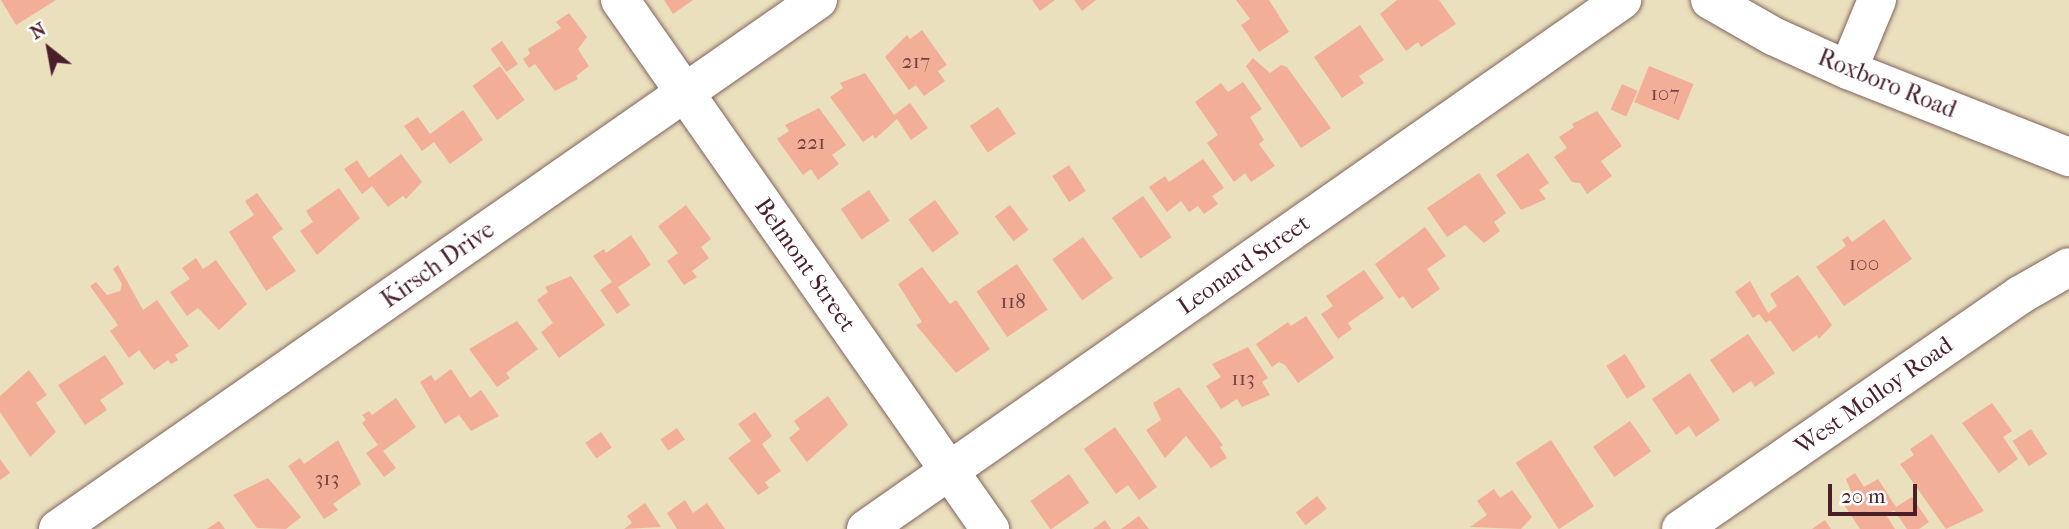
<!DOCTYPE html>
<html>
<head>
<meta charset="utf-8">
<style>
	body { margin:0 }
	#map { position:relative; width:2069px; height:529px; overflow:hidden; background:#eae0be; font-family:"IM FELL French Canon",serif }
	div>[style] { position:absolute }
	.building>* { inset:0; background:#f2ae97; transform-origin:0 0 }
	.roads { filter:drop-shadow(0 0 2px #82635e) drop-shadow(0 0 2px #82635e) }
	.minor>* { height:38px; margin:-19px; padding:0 19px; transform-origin:19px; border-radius:19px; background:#fff }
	span { translate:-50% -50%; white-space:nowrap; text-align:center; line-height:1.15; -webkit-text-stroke:5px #fff; paint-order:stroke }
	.number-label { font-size:21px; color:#744346 }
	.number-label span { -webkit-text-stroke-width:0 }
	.street-label { font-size:24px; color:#4a1f2b }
	.north { position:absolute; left:14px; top:14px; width:70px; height:70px; -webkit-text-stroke:5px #fff; paint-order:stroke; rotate:329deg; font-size:19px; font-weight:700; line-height:28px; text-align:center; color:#4a1f2b }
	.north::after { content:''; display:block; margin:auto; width:24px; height:32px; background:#4a1f2b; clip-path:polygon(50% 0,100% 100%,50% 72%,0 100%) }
	.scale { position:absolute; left:1828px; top:484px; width:89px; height:32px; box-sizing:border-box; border:4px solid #4a1f2b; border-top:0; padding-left:9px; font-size:21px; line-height:24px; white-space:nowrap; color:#4a1f2b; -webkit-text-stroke:5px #fff; paint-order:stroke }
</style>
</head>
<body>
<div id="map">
	<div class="building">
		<i style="clip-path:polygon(1px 0,56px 0,16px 25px)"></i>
		<i style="clip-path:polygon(664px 0,693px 0,673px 14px)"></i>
		<i style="clip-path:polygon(1032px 0,1055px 0,1040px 11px)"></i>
		<i style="clip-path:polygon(1074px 0,1096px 0,1082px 11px)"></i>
		<i style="clip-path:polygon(1236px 0,1269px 0,1289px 32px,1259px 52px,1241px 25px,1250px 19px)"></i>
		<i style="clip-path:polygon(1397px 0,1439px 0,1456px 24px,1421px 47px,1418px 42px,1406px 51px,1380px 14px)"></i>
		<i style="clip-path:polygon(569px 13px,587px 37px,578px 49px,589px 66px,576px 76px,578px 79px,555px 91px,535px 64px,529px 68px,523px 59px,530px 54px,528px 49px,561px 28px,556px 22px)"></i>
		<i style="clip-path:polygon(1360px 25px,1384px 60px,1359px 76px,1364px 83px,1342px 98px,1314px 57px)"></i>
		<i style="clip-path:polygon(922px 30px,947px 65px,938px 71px,945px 81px,924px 96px,916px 85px,909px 90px,885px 57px,907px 35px,910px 39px)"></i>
		<i style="left:502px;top:41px;width:28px;height:14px;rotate:55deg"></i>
		<i style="clip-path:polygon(1253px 58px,1270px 73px,1281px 65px,1287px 67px,1331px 128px,1301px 148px,1246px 66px)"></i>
		<i style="left:500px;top:66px;width:42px;height:34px;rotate:54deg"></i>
		<i style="left:1649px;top:66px;width:48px;height:39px;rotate:22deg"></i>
		<i style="clip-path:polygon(865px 73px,894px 115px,910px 103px,928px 128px,911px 140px,897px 119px,875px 139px,873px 135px,863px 142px,830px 97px,843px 88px,840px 83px)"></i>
		<i style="clip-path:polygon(1243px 82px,1262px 109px,1250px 117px,1264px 140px,1259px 144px,1275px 166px,1251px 182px,1245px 173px,1234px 182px,1207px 143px,1218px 135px,1195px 102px,1221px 83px,1228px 92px)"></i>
		<i style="left:1622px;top:84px;width:17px;height:28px;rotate:24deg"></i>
		<i style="left:998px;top:107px;width:32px;height:34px;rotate:56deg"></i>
		<i style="clip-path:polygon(819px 108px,846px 145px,832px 155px,839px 164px,818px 180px,811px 169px,803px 175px,777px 139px,789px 131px,785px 125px)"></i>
		<i style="clip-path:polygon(463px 110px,483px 140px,450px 164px,434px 142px,422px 151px,404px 126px,418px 117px,430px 134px)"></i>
		<i style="clip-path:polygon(1597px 111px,1622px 146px,1601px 161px,1612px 176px,1587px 194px,1580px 183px,1572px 182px,1554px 157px,1567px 148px,1559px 137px,1574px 127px,1572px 124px)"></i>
		<i style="clip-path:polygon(1528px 153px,1549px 183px,1539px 190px,1546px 199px,1521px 210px,1496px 175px)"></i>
		<i style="clip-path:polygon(401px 154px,422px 182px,406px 199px,403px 196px,388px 207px,372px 186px,362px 194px,344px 169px,357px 160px,369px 178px)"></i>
		<i style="clip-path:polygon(1203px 159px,1224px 188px,1212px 196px,1218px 204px,1204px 214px,1198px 206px,1189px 212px,1181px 201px,1167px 212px,1149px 187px,1165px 176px,1169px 182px)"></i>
		<i style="left:1069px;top:165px;width:31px;height:20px;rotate:57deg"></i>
		<i style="clip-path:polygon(1479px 173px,1506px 213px,1494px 222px,1500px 231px,1484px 243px,1465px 225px,1447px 237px,1427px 208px)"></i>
		<i style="clip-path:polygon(339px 188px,360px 218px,317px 255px,300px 231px,313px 222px,306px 211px)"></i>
		<i style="left:869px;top:190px;width:37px;height:34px;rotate:56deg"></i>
		<i style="clip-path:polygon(257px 193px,283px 229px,272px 237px,296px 271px,266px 291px,229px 232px,254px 215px,245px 201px)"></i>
		<i style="left:1143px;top:196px;width:50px;height:38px;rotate:55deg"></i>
		<i style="left:935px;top:200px;width:41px;height:33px;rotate:54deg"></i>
		<i style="clip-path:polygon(686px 205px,711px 239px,701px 247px,709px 258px,692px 271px,697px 277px,684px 285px,667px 261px,678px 253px,658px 226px)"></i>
		<i style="left:1010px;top:205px;width:31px;height:19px;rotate:53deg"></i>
		<i style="clip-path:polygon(1884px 219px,1912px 259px,1844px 306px,1816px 267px,1846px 246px,1842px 240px,1848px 236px,1852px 242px)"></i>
		<i style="clip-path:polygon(1425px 227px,1446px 256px,1427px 269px,1440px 289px,1412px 309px,1403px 296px,1399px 299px,1375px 264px)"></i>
		<i style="clip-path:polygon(631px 235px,651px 265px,618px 287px,630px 305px,617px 314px,600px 290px,612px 282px,593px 256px,604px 249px,606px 253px)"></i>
		<i style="left:1083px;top:237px;width:51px;height:38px;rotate:54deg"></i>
		<i style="clip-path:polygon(196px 258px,203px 269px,216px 260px,247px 304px,219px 330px,198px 308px,187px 316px,170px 292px,190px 279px,182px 268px)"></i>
		<i style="left:1017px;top:264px;width:55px;height:49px;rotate:56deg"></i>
		<i style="clip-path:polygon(118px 265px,143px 310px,157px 300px,189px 346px,175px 355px,178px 360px,171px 364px,168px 360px,154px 370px,139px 350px,129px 358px,110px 331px,118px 325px,90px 286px,96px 282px,107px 295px,120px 291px,122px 284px,113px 269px)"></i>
		<i style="clip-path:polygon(922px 267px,950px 304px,956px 300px,990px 349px,956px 373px,916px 325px,922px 322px,898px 284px)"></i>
		<i style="clip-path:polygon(1364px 270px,1384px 298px,1348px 323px,1352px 329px,1338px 339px,1321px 314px,1333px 306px,1326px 296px)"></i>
		<i style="clip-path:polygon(1798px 275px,1832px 325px,1819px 339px,1817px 335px,1793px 352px,1770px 320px,1766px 323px,1759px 314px,1753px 318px,1735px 292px,1750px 281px,1768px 313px,1777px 306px,1770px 294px)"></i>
		<i style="clip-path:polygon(571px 276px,605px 325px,559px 358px,541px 332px,553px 323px,537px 300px,548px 292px,545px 287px)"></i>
		<i style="clip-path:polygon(1306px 316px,1334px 358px,1298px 383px,1285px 365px,1279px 362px,1272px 367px,1256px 344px,1288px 322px,1291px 326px)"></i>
		<i style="clip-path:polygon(517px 321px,538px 349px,506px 373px,510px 378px,497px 387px,469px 349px)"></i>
		<i style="clip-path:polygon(1748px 334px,1775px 373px,1755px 387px,1751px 381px,1733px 393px,1710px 360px)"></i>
		<i style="clip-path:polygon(1248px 347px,1268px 378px,1262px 382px,1270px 395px,1242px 407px,1237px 399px,1221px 409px,1206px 386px,1221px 377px,1212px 364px)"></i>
		<i style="left:1625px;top:354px;width:39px;height:22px;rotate:58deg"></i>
		<i style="clip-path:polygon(105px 355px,124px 384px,100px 400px,107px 410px,85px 425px,58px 385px)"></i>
		<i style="clip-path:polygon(451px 369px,470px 398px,481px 390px,499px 416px,471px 431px,459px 415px,445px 424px,420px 382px,431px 375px,435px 381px)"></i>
		<i style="clip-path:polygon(29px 370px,47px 395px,36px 403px,56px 432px,30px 457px,0 412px,0 396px)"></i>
		<i style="clip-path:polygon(1690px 373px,1720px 420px,1696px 437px,1689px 426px,1676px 435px,1652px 399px)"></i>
		<i style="clip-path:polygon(1179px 387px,1223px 445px,1220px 447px,1227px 458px,1211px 468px,1186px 436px,1165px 458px,1146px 430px,1161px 420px,1153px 403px)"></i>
		<i style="clip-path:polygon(828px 396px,848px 425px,807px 462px,789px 438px,800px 429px,794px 421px)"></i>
		<i style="clip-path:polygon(396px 398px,416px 427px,383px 451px,396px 468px,384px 477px,366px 453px,378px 445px,362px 423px,366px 420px,362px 415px,369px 411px,372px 415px)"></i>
		<i style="clip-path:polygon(1992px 403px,2012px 431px,2003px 437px,2018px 459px,1999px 473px,1962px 423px)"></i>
		<i style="clip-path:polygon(755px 412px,772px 436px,762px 444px,781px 471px,765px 482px,769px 488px,758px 495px,728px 458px,751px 441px,738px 424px)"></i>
		<i style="left:1630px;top:421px;width:37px;height:45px;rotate:55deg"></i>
		<i style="clip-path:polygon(1115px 427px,1157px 487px,1139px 500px,1128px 485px,1116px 494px,1084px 449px)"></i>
		<i style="left:677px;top:428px;width:14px;height:20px;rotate:56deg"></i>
		<i style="left:2031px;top:429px;width:30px;height:22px;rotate:57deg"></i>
		<i style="left:601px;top:432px;width:19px;height:19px;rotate:55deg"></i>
		<i style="clip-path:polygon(1932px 434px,1984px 511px,1946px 529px,1900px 464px,1914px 455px,1910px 449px)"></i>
		<i style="clip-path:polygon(338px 440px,361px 484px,333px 504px,338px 510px,324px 519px,288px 466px,300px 458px,304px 464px)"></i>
		<i style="left:1551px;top:440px;width:79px;height:42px;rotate:57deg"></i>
		<i style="clip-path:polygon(0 459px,10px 473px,0 480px)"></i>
		<i style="clip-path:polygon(1855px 473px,1864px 487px,1878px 479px,1896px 507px,1912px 497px,1929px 522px,1919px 529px,1907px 529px,1894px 510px,1886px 515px,1895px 529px,1860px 529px,1843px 503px,1853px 496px,1846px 479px)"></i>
		<i style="left:1069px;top:474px;width:35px;height:47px;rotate:55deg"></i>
		<i style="clip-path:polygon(268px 478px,301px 517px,286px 529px,257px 528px,233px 495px)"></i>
		<i style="clip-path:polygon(1494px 489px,1500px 498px,1512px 490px,1532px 517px,1521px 529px,1470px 527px,1487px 515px,1477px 501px)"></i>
		<i style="left:1317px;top:496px;width:16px;height:27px;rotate:52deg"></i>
		<i style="clip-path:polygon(685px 500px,693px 513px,707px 503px,725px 529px,677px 529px,667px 513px)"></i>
		<i style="clip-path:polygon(645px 503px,661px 527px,624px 529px,632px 523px,627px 516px)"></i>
		<i style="clip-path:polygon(1139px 516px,1149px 529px,1121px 529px)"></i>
		<i style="clip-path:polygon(1105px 520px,1111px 529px,1093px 529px)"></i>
		<i style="clip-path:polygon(1825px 520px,1831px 529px,1806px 529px,1812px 529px)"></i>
		<i style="clip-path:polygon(219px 521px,225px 529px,207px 529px)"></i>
	</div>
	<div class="roads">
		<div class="minor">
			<i style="left:620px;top:0;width:646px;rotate:55.03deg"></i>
			<i style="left:1710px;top:0;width:73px;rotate:29.7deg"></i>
			<i style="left:1773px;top:36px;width:82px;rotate:24.4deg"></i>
			<i style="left:1848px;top:70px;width:238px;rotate:21.5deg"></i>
			<i style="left:1848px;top:70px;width:76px;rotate:-67.5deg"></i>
			<i style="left:58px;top:529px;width:926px;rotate:-34.84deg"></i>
			<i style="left:866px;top:529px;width:923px;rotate:-34.98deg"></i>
			<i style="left:1681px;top:529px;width:412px;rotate:-34.6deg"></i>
			<i style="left:2020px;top:295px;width:56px;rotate:-29.7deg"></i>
		</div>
	</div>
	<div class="number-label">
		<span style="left:916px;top:61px">217</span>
		<span style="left:1665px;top:93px">107</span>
		<span style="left:811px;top:142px">221</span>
		<span style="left:1864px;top:263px">100</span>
		<span style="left:1013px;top:301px">118</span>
		<span style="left:1243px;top:378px">113</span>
		<span style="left:327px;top:478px">313</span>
	</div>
	<div class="street-label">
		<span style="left:1887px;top:84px;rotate:22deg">Roxboro Road</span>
		<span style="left:438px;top:265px;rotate:-35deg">Kirsch Drive</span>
		<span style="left:805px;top:265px;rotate:55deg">Belmont Street</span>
		<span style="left:1244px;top:265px;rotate:-35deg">Leonard Street</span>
		<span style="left:1874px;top:396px;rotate:-35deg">West Molloy Road</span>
	</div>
	<div class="north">N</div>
	<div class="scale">20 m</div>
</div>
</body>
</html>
